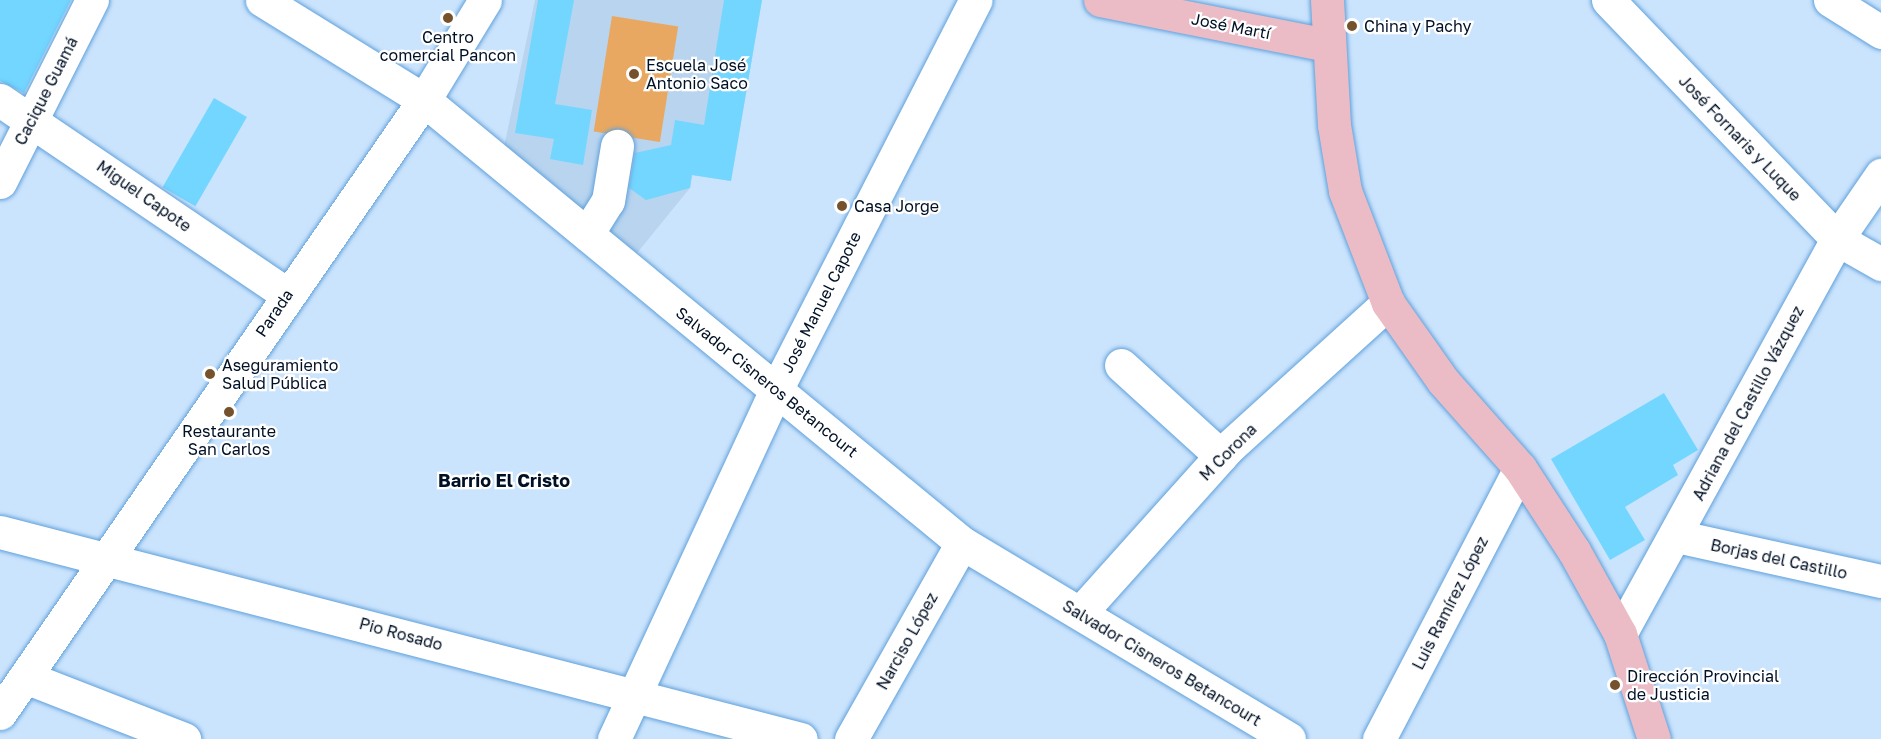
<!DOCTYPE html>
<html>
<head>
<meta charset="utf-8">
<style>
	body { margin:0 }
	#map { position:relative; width:1881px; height:739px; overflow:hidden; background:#cbe4fd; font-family:"Golos Text",sans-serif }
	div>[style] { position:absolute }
	.built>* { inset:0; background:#b8d4ef }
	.green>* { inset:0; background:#e9a861; transform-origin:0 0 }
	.building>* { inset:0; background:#73d6ff; transform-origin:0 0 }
	.roads { filter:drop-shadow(0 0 2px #60a1db) drop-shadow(0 0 2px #60a1db) }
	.minor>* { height:33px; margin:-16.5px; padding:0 16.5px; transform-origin:16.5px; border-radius:16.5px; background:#fff }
	.major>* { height:33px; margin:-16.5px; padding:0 16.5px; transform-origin:16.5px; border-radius:16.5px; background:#ebbcc5 }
	.dots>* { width:16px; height:16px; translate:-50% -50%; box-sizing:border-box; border:3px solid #fff; border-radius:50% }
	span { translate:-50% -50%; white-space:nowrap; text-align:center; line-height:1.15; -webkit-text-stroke:4.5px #fff; paint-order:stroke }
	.street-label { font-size:16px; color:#001025 }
	.poi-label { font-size:16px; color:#001025 }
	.left { translate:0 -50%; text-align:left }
	.neighbourhood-label { font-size:18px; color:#001025; font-weight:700 }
</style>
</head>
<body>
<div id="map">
	<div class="built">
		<i style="clip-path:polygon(535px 0,762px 0,731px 181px,692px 175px,690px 188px,637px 253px,504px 147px)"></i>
	</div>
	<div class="green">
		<i style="left:612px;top:16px;width:67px;height:117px;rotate:9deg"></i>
	</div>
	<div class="building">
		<i style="clip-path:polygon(0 0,71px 0,24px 93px,0 81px)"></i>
		<i style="clip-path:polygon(538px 0,574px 0,555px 104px,592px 110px,583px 165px,550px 159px,554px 139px,515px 133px)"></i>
		<i style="clip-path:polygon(724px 0,762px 0,731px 181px,692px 175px,690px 188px,646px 200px,629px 188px,635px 153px,671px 145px,675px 120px,704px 125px)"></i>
		<i style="left:214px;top:98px;width:38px;height:103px;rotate:30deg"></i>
		<i style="clip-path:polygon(1664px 393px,1698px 450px,1673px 465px,1678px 475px,1625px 507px,1645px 540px,1610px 560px,1551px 459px)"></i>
	</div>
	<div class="roads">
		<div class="minor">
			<i style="left:262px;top:0;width:190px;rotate:31.7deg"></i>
			<i style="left:424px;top:100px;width:697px;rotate:39.47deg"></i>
			<i style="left:962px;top:543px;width:381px;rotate:30.9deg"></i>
			<i style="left:1608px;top:0;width:331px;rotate:46.2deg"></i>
			<i style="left:1837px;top:239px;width:51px;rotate:29.6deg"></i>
			<i style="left:1830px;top:0;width:60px;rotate:32.1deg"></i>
			<i style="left:0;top:100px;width:346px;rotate:34.1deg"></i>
			<i style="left:0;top:182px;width:204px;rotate:-63.2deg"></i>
			<i style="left:587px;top:234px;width:39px;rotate:-58deg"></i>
			<i style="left:608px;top:201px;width:56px;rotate:-80.7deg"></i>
			<i style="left:1121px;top:365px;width:135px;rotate:42.3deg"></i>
			<i style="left:0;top:532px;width:827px;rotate:14.49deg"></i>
			<i style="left:1676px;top:536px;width:210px;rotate:12.4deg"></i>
			<i style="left:1080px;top:613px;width:222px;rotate:-48.1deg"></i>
			<i style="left:1228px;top:448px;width:216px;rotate:-42.2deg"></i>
			<i style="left:1620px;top:634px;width:451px;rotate:-61.2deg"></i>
			<i style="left:1837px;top:239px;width:78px;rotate:-55.5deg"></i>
			<i style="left:25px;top:677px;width:171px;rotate:21.3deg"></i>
			<i style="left:0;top:713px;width:745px;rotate:-55.33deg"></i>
			<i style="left:424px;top:100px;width:117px;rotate:-58.6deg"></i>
			<i style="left:614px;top:739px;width:385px;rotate:-65.1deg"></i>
			<i style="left:776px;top:390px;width:438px;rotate:-62.9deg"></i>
			<i style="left:851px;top:739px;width:225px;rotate:-60.5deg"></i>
			<i style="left:1379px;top:739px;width:305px;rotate:-62.5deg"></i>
		</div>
		<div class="major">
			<i style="left:1100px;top:0;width:231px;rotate:11.2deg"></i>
			<i style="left:1327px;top:0;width:125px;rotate:86.8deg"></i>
			<i style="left:1334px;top:125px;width:67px;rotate:80.5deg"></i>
			<i style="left:1345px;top:191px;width:120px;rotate:69deg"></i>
			<i style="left:1388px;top:303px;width:95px;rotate:54.8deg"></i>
			<i style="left:1443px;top:381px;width:116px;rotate:48.5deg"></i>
			<i style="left:1520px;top:468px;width:99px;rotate:57deg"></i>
			<i style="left:1574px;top:551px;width:95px;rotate:61deg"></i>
			<i style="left:1620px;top:634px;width:110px;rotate:72.1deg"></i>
		</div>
	</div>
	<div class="dots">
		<i style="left:448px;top:18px;background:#75522b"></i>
		<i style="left:1352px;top:26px;background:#75522b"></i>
		<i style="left:634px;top:74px;background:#75522b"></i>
		<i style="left:842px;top:206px;background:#75522b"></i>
		<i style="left:210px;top:374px;background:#75522b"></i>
		<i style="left:229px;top:412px;background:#75522b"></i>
		<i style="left:1615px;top:685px;background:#75522b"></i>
	</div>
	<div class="street-label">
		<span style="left:1231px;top:26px;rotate:11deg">José Martí</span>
		<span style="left:46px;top:91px;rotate:-63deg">Cacique Guamá</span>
		<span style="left:1740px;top:138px;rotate:46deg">José Fornaris y Luque</span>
		<span style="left:144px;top:196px;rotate:35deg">Miguel Capote</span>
		<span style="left:821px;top:302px;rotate:-63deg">José Manuel Capote</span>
		<span style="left:274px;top:313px;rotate:-56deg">Parada</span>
		<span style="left:767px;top:382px;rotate:39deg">Salvador Cisneros Betancourt</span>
		<span style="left:1748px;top:403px;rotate:-62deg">Adriana del Castillo Vázquez</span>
		<span style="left:1228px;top:452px;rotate:-45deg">M Corona</span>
		<span style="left:1779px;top:559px;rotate:12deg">Borjas del Castillo</span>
		<span style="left:1450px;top:603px;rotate:-63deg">Luis Ramírez López</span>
		<span style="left:401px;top:634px;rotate:15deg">Pio Rosado</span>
		<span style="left:907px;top:641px;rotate:-61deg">Narciso López</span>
		<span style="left:1162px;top:663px;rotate:31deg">Salvador Cisneros Betancourt</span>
	</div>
	<div class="poi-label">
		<span class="left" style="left:1364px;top:26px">China y Pachy</span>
		<span style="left:448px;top:46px">Centro<br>comercial Pancon</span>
		<span class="left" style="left:646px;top:74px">Escuela José<br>Antonio Saco</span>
		<span class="left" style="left:854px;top:206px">Casa Jorge</span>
		<span class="left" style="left:222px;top:374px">Aseguramiento<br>Salud Pública</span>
		<span style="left:229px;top:440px">Restaurante<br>San Carlos</span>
		<span class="left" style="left:1627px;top:685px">Dirección Provincial<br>de Justicia</span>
	</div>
	<div class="neighbourhood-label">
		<span style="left:504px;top:480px">Barrio El Cristo</span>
	</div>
</div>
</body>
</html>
